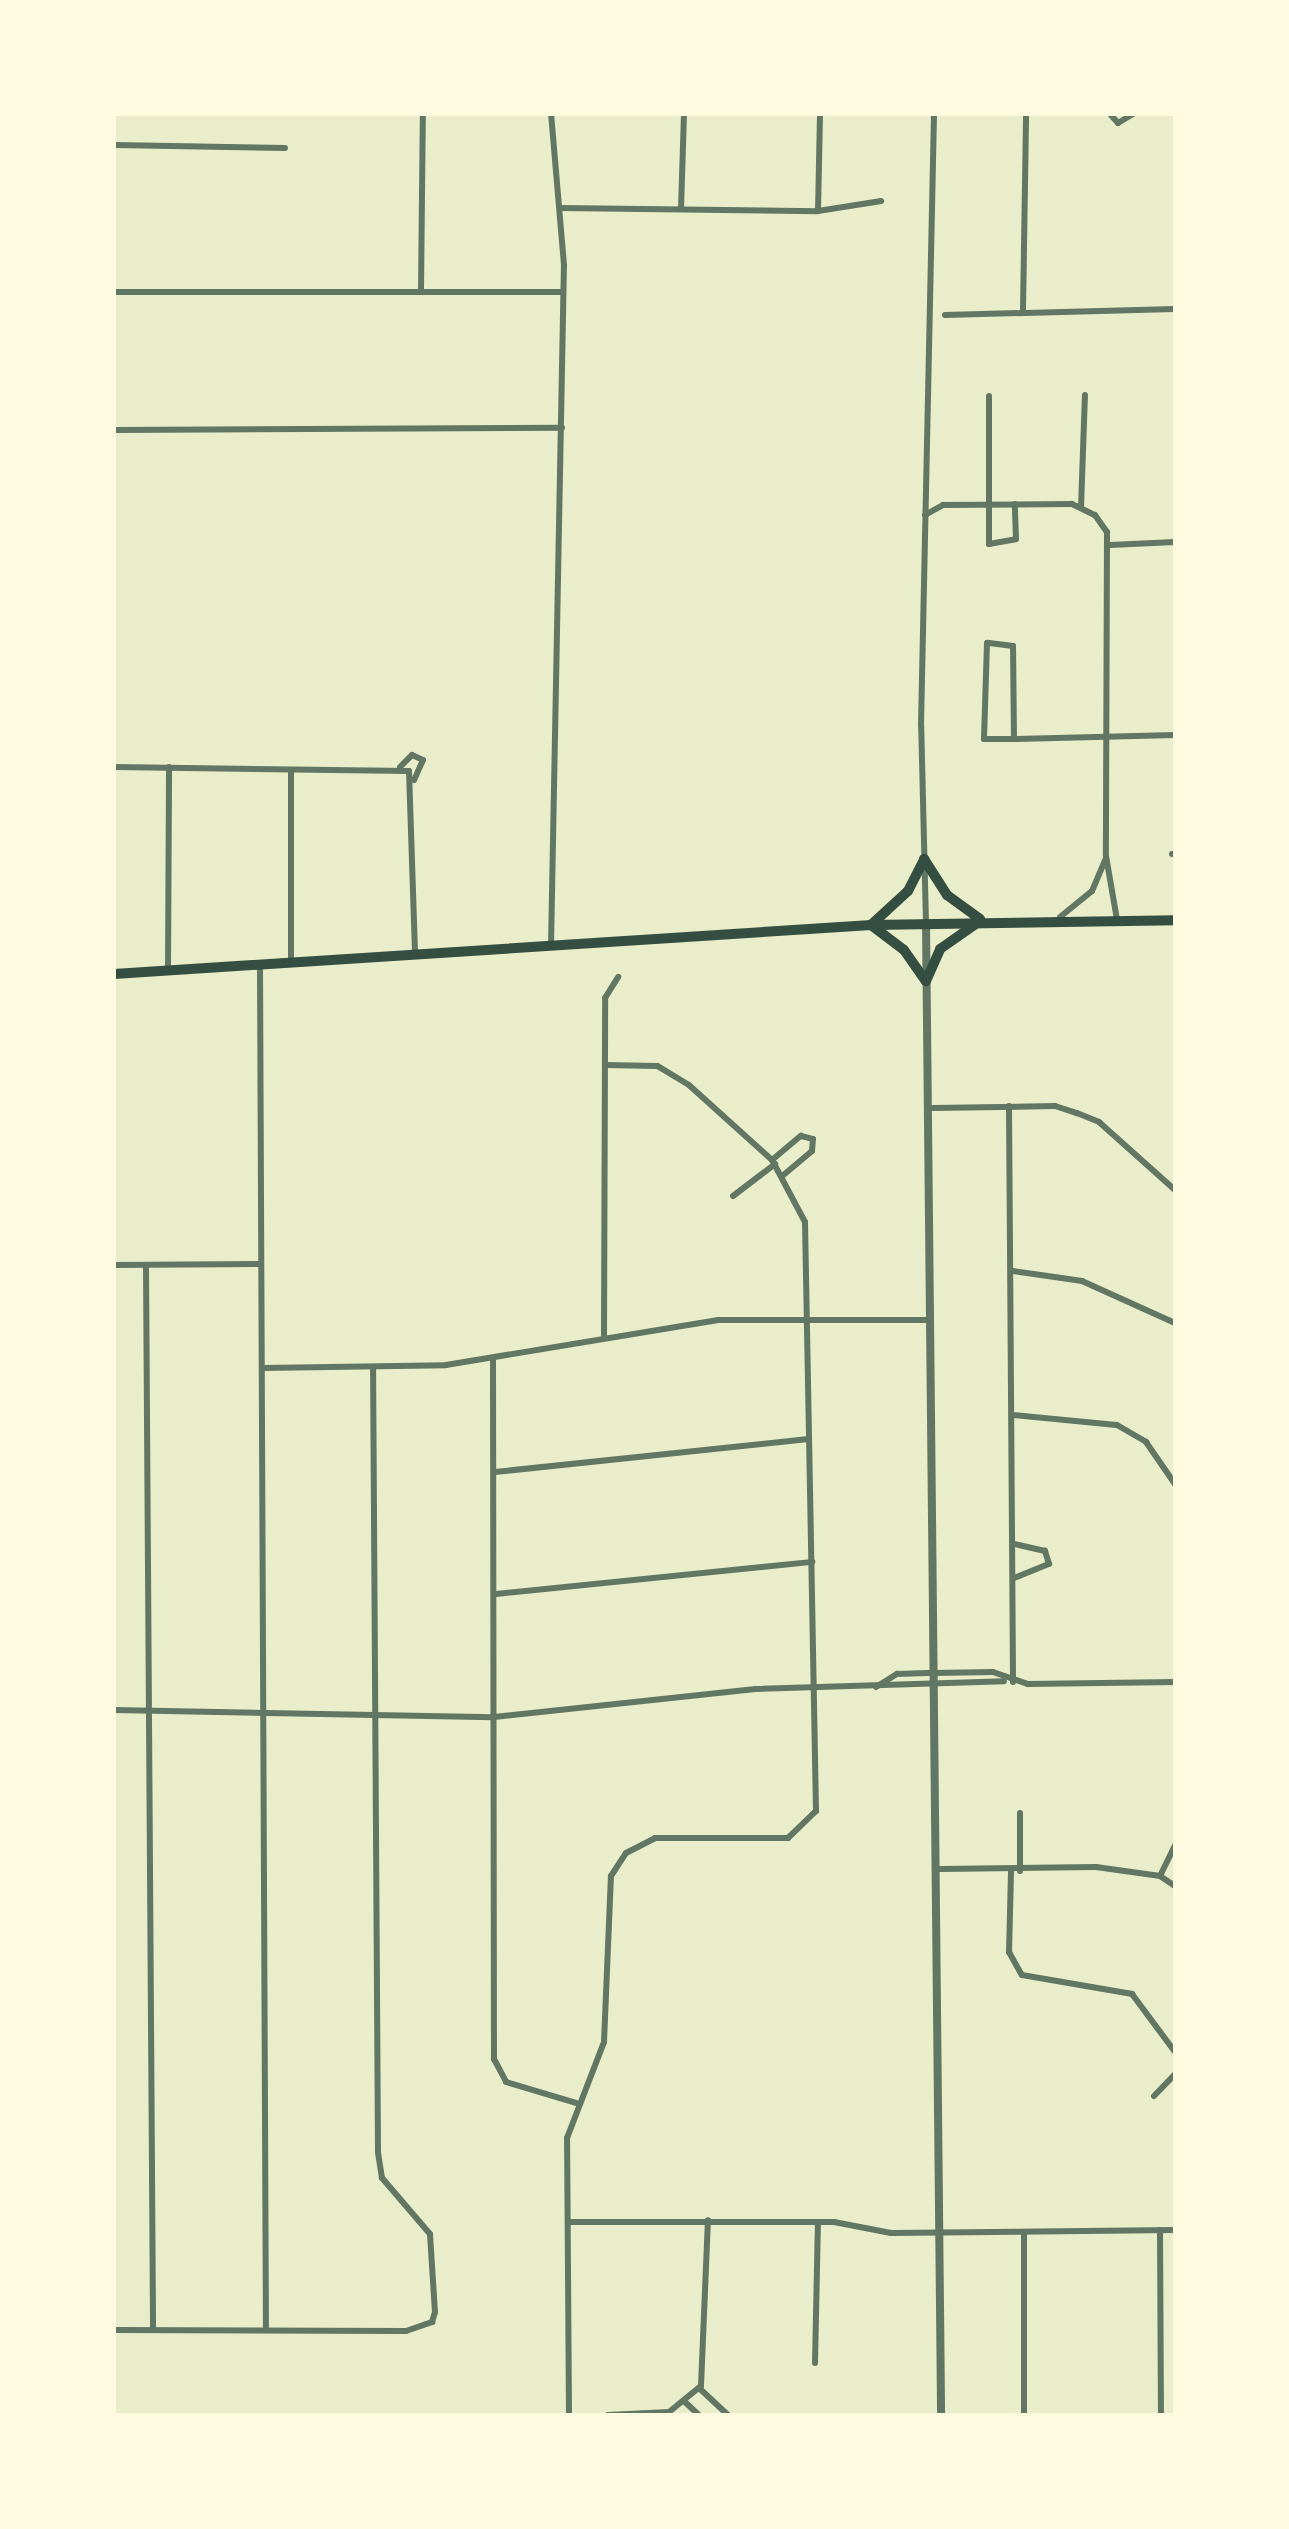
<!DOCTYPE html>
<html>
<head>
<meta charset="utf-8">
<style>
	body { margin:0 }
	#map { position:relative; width:1289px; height:2529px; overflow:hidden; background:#e9edc9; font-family:"Source Sans 3",sans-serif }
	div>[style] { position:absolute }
	.minor>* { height:6px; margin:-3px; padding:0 3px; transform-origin:3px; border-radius:3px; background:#617663 }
	.tertiary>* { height:8px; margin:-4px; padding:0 4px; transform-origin:4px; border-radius:4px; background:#617663 }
	.primary>* { height:10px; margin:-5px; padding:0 5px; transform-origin:5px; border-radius:5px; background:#344e41 }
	span { translate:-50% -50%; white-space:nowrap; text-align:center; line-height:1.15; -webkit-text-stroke:6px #fefae0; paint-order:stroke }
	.frame { position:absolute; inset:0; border:116px solid #fefae0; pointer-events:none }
</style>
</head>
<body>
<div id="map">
	<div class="minor">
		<i style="left:1110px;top:114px;width:12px;rotate:48deg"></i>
		<i style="left:1118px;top:123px;width:17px;rotate:-31deg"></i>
		<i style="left:114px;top:145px;width:171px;rotate:1deg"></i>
		<i style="left:560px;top:208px;width:258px;rotate:0.7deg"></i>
		<i style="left:818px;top:211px;width:64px;rotate:-9deg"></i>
		<i style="left:681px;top:209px;width:95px;rotate:-88.2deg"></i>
		<i style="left:818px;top:211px;width:97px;rotate:-88.8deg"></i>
		<i style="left:421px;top:291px;width:177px;rotate:-89.4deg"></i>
		<i style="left:114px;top:292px;width:449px"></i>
		<i style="left:1023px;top:311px;width:197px;rotate:-89.1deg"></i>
		<i style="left:945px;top:315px;width:230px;rotate:-1.5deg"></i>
		<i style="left:989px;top:396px;width:148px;rotate:90deg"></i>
		<i style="left:989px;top:544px;width:27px;rotate:-10deg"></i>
		<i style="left:1016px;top:539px;width:35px;rotate:-92deg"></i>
		<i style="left:114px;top:430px;width:448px;rotate:-0.3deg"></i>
		<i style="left:1081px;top:508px;width:113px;rotate:-88deg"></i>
		<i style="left:925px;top:515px;width:21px;rotate:-29deg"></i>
		<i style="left:943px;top:505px;width:129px;rotate:-0.4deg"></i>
		<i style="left:1072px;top:504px;width:25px;rotate:26deg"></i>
		<i style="left:1095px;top:515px;width:21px;rotate:55deg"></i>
		<i style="left:1107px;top:532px;width:324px;rotate:90.2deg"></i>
		<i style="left:1106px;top:856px;width:65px;rotate:80.2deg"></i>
		<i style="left:1110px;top:545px;width:65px;rotate:-2.6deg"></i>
		<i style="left:1014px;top:739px;width:93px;rotate:-90.6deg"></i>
		<i style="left:1013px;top:646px;width:26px;rotate:-173deg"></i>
		<i style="left:987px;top:643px;width:96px;rotate:91.8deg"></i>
		<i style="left:984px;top:739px;width:30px"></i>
		<i style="left:1014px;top:739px;width:161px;rotate:-1.4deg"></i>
		<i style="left:114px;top:767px;width:295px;rotate:0.8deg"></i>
		<i style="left:409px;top:771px;width:183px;rotate:88.1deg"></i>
		<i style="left:400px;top:767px;width:17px;rotate:-45deg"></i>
		<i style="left:412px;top:755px;width:12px;rotate:24deg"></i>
		<i style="left:423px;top:760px;width:22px;rotate:114deg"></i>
		<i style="left:291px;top:770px;width:194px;rotate:90deg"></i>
		<i style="left:1172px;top:854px;width:3px"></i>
		<i style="left:1060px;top:917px;width:41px;rotate:-39.1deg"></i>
		<i style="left:1092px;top:891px;width:34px;rotate:-67deg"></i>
		<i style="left:926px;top:923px;width:198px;rotate:-91.4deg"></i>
		<i style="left:921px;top:725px;width:611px;rotate:-88.78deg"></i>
		<i style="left:551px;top:946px;width:681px;rotate:-88.91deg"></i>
		<i style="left:564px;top:265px;width:152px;rotate:-94.9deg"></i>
		<i style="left:260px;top:968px;width:1360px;rotate:89.75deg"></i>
		<i style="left:168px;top:970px;width:203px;rotate:-89.7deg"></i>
		<i style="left:1009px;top:1106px;width:576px;rotate:89.6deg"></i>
		<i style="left:933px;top:1108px;width:122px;rotate:-0.9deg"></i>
		<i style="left:1055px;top:1106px;width:23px;rotate:18deg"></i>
		<i style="left:1077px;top:1113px;width:24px;rotate:22deg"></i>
		<i style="left:1099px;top:1122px;width:102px;rotate:41.8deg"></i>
		<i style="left:772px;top:1160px;width:38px;rotate:-40deg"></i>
		<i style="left:801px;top:1136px;width:12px;rotate:14deg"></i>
		<i style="left:813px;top:1139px;width:12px;rotate:95deg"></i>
		<i style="left:812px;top:1151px;width:38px;rotate:140deg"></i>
		<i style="left:733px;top:1196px;width:53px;rotate:-37.3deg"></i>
		<i style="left:114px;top:1265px;width:145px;rotate:-0.4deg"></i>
		<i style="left:146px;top:1266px;width:1063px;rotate:89.62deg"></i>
		<i style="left:1013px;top:1271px;width:70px;rotate:8.2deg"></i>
		<i style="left:1082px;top:1281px;width:102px;rotate:24.3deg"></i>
		<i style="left:604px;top:1335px;width:337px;rotate:-89.8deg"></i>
		<i style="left:605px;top:998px;width:25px;rotate:-58deg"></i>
		<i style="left:493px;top:1358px;width:701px;rotate:89.92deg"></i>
		<i style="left:494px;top:2059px;width:26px;rotate:62deg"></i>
		<i style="left:506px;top:2082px;width:73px;rotate:16.7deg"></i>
		<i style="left:263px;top:1368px;width:183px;rotate:-0.9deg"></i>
		<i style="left:446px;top:1365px;width:276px;rotate:-9.4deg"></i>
		<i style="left:718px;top:1320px;width:213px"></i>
		<i style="left:1013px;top:1415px;width:104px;rotate:5.5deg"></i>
		<i style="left:1117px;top:1425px;width:34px;rotate:30deg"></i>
		<i style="left:1146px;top:1442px;width:51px;rotate:55.4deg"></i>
		<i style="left:495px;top:1472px;width:315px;rotate:-6deg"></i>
		<i style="left:1014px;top:1578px;width:38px;rotate:-22deg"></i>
		<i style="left:1049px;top:1564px;width:14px;rotate:-107deg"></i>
		<i style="left:1045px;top:1551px;width:32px;rotate:-167deg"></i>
		<i style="left:496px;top:1594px;width:318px;rotate:-5.8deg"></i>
		<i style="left:876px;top:1687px;width:25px;rotate:-32deg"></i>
		<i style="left:897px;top:1674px;width:37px;rotate:-2deg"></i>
		<i style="left:934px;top:1673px;width:59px;rotate:-1deg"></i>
		<i style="left:993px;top:1672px;width:37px;rotate:19deg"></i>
		<i style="left:1028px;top:1684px;width:147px;rotate:-0.8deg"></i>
		<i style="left:114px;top:1710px;width:380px;rotate:1.1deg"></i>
		<i style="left:494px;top:1717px;width:263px;rotate:-6.1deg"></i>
		<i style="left:756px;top:1689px;width:248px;rotate:-1.8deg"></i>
		<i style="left:940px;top:1869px;width:156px;rotate:-0.7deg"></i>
		<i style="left:1096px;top:1867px;width:65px;rotate:8deg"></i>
		<i style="left:1160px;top:1876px;width:18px;rotate:34deg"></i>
		<i style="left:1020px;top:1871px;width:58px;rotate:-90deg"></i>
		<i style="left:1011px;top:1872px;width:80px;rotate:91.4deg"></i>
		<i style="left:1009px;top:1952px;width:26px;rotate:61deg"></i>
		<i style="left:1022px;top:1975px;width:112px;rotate:9.8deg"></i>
		<i style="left:1132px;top:1994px;width:72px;rotate:53.4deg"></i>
		<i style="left:1160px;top:1876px;width:34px;rotate:-64deg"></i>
		<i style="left:1154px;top:2096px;width:30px;rotate:-46deg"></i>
		<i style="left:571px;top:2222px;width:263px"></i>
		<i style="left:834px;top:2222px;width:58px;rotate:10.9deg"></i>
		<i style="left:891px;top:2233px;width:284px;rotate:-0.6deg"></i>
		<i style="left:1160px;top:2230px;width:185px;rotate:89.7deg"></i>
		<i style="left:114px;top:2330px;width:292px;rotate:0.2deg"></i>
		<i style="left:406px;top:2331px;width:28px;rotate:-19deg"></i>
		<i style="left:432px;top:2322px;width:10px;rotate:-73deg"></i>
		<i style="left:435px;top:2312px;width:78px;rotate:-93.7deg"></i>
		<i style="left:430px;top:2234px;width:74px;rotate:-130.6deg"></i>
		<i style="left:382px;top:2178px;width:26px;rotate:-99deg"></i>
		<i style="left:378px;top:2152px;width:785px;rotate:-90.36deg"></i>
		<i style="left:815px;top:2363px;width:141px;rotate:-88.8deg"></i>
		<i style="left:699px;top:2388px;width:40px;rotate:43deg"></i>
		<i style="left:686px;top:2403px;width:18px;rotate:43deg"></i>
		<i style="left:569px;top:2415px;width:277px;rotate:-90.4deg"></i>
		<i style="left:567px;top:2138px;width:103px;rotate:-68.9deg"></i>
		<i style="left:604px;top:2042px;width:166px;rotate:-87.6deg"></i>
		<i style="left:611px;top:1876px;width:27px;rotate:-57deg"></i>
		<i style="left:626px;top:1853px;width:33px;rotate:-27deg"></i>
		<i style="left:655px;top:1838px;width:133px"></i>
		<i style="left:788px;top:1838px;width:39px;rotate:-44deg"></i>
		<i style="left:816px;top:1811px;width:589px;rotate:-91.07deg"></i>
		<i style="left:805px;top:1222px;width:70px;rotate:-118deg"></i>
		<i style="left:772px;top:1160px;width:112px;rotate:-137.9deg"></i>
		<i style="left:689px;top:1085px;width:37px;rotate:-149deg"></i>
		<i style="left:657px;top:1066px;width:52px;rotate:-178.9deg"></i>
		<i style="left:608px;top:2415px;width:61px;rotate:-2.8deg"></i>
		<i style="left:669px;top:2412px;width:41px;rotate:-39.1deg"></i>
		<i style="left:701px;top:2386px;width:166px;rotate:-87.6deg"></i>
		<i style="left:1024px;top:2415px;width:183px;rotate:-90deg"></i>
	</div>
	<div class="tertiary">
		<i style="left:926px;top:923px;width:1492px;rotate:89.42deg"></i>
	</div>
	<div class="primary">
		<i style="left:924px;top:859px;width:43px;rotate:57.4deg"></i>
		<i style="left:947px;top:895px;width:41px;rotate:36deg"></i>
		<i style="left:871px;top:925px;width:50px;rotate:-42.6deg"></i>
		<i style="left:908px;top:891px;width:36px;rotate:-63deg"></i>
		<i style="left:871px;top:925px;width:41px;rotate:37.1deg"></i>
		<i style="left:904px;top:950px;width:38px;rotate:55deg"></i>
		<i style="left:114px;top:974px;width:759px;rotate:-3.7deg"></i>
		<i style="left:871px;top:925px;width:304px;rotate:-0.9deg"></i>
		<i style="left:926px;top:981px;width:35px;rotate:-66deg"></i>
		<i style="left:940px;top:949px;width:49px;rotate:-35deg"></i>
	</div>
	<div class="frame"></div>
</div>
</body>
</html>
